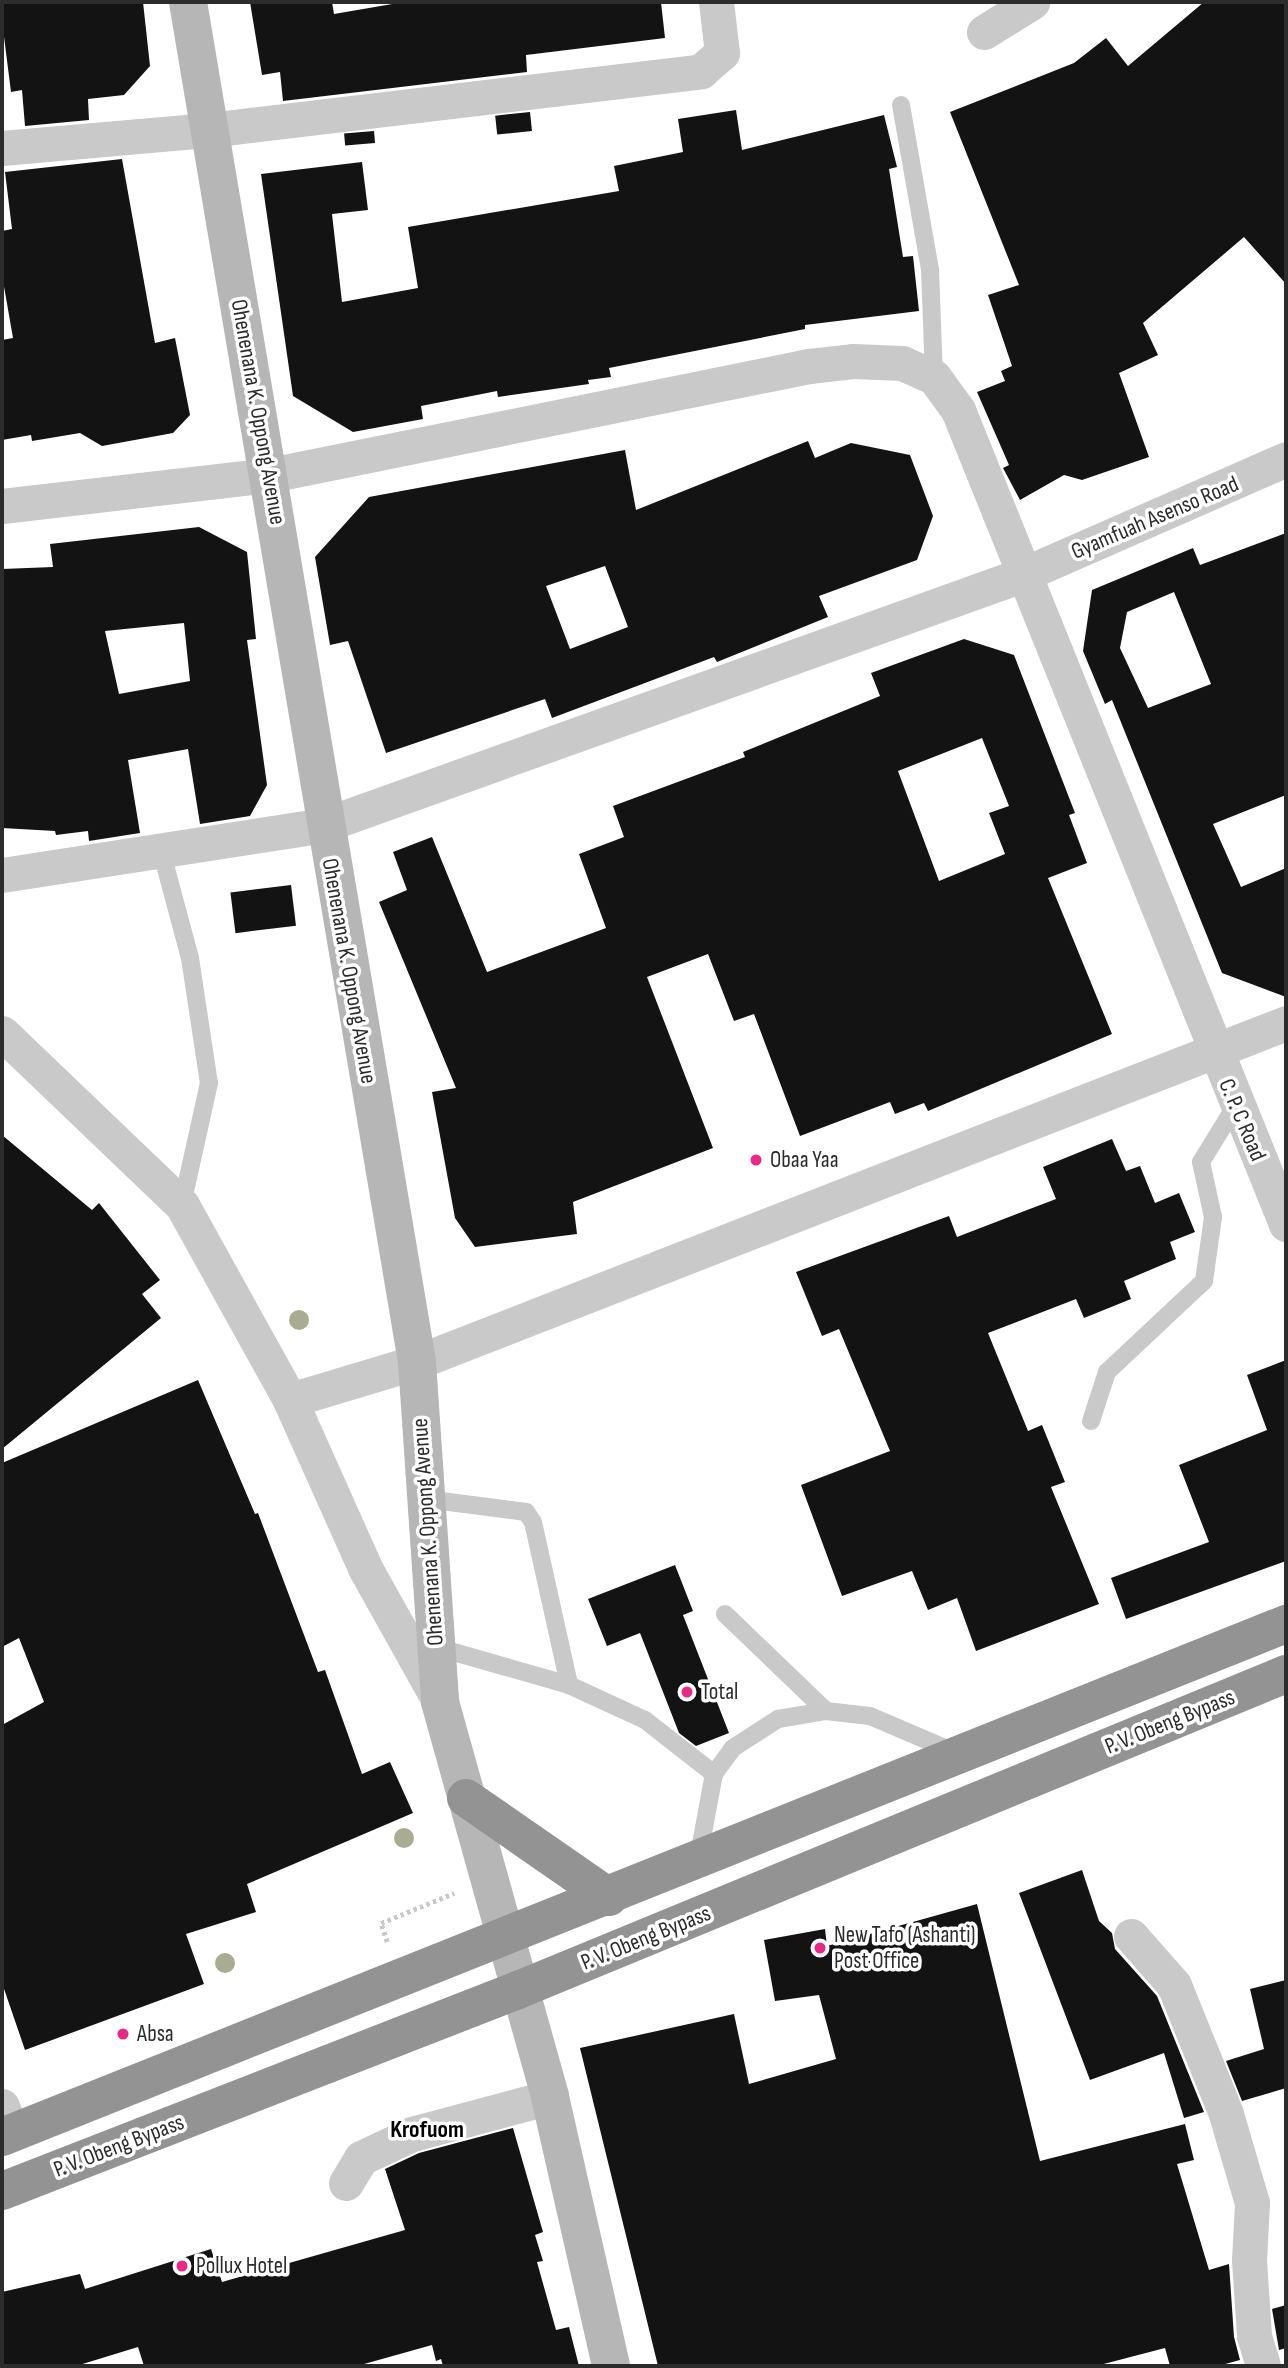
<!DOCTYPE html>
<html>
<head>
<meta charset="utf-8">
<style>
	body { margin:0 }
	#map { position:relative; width:1288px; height:2368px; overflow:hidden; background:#fff; font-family:"Sofia Sans Condensed",sans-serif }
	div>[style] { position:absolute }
	.building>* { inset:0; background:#131313; transform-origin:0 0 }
	.path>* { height:4.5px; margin-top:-2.25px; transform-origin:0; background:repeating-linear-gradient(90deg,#c9c9c9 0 3.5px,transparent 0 7px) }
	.lane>* { height:18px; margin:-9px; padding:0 9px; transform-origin:9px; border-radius:9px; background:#c9c9c9 }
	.street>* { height:35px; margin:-17.5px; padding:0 17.5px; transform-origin:17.5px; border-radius:17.5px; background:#c9c9c9 }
	.secondary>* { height:38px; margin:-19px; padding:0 19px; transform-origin:19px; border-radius:19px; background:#b6b6b6 }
	.highway>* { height:38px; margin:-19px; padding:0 19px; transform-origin:19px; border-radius:19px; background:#939393 }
	.trees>* { width:20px; height:20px; margin:-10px; border-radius:50%; background:#aaac92 }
	.dots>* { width:19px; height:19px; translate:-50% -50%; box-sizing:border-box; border:4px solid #fff; border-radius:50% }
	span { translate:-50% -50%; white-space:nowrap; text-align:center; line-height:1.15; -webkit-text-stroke:7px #fff; paint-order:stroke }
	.street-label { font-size:23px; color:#2c2c2c }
	.poi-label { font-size:23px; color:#2c2c2c }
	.left { translate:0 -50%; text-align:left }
	.neighbourhood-label { font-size:24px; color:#000; font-weight:700 }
	.frame { position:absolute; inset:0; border:4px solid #2c2c2c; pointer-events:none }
</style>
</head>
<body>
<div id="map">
	<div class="building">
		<i style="clip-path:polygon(19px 2px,143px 2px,150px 66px,124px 95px,88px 99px,89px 120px,25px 126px,22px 90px,11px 92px,2px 21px,2px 4px)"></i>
		<i style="clip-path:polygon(250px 2px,332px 2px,334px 14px,404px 2px,661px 2px,665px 38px,526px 55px,527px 72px,283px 101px,280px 72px,262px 75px)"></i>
		<i style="clip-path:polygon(1204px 2px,1286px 2px,1286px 284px,1244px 237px,1143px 323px,1158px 355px,1119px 373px,1149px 457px,1082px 480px,1064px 475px,1020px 500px,1003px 468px,1009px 465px,977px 392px,1005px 381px,1001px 371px,1012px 366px,988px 295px,1019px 285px,950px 112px,1074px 63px,1106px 38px,1128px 66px)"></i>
		<i style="clip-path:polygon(736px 110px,742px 150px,884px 115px,897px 167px,889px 169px,903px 257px,913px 256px,919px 311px,805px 325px,805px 329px,609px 368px,611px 377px,588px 380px,589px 384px,498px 397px,497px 391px,421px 406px,423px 419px,353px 432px,293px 396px,261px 174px,362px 162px,368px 210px,332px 214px,342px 302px,418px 288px,408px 227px,619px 191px,614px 166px,683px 152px,678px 119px)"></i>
		<i style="left:530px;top:112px;width:19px;height:35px;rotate:84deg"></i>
		<i style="left:374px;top:131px;width:12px;height:30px;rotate:85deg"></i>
		<i style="clip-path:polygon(122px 159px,155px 343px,175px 338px,190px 415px,173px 433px,102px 446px,80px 433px,32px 441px,31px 435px,2px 440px,2px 340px,13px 338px,2px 275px,2px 231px,12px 229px,5px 172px)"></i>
		<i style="clip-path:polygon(evenodd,808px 441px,815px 458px,851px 443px,910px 455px,933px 516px,917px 560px,819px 596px,828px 617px,717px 662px,714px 657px,552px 718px,545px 699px,386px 753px,348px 641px,330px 645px,315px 557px,369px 497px,625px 450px,636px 510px,808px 441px,605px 566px,628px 627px,570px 649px,546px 586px,605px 566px)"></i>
		<i style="clip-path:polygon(evenodd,199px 527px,247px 552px,256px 639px,247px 640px,267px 785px,250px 816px,200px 824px,188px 749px,128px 760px,140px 833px,89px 841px,88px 831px,56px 835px,55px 831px,2px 828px,2px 569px,53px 567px,50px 544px,199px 527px,184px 623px,190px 681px,119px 694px,105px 631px,184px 623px)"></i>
		<i style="clip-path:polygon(evenodd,1286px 533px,1286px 795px,1213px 824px,1241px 887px,1286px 868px,1286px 997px,1222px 973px,1112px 700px,1105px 704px,1083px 651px,1092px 590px,1193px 548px,1200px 565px,1286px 533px,1174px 592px,1211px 684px,1148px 708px,1120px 648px,1127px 612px,1174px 592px)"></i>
		<i style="clip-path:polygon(evenodd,964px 639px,1014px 655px,1075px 813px,1069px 815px,1087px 863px,1048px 878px,1112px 1034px,928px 1111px,924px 1103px,895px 1114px,890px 1102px,800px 1136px,754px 1014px,734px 1021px,708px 954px,647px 977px,713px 1148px,573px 1202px,577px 1234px,475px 1247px,455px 1218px,432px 1092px,456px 1088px,379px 902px,407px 890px,393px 852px,432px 837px,487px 972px,606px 928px,579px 854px,624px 837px,613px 806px,745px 757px,743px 752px,880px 696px,871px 673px,964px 639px,982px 738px,1009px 806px,989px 813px,1005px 854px,939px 881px,898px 771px,982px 738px)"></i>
		<i style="left:291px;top:885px;width:41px;height:61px;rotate:83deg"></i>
		<i style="clip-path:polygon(2px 1135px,92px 1210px,99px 1203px,160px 1280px,142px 1294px,161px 1318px,2px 1449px)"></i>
		<i style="clip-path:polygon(1112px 1139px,1126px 1171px,1140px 1166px,1155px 1203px,1179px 1193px,1195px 1232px,1170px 1242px,1176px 1259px,1124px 1281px,1131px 1299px,1084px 1318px,1076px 1299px,988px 1333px,1028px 1431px,1042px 1425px,1065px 1482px,1051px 1487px,1099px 1604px,976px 1651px,957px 1598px,928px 1610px,912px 1571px,842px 1596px,801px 1485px,890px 1451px,839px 1329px,822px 1336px,796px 1272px,949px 1216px,957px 1237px,1056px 1199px,1043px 1167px)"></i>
		<i style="clip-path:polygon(1286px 1360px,1286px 1561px,1126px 1619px,1111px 1578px,1209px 1542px,1179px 1465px,1267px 1430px,1247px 1375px)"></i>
		<i style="clip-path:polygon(198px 1380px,255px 1514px,258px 1513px,318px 1672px,325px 1670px,362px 1774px,390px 1762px,413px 1813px,247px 1884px,256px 1912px,186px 1934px,204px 1984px,25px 2050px,2px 1983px,2px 1725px,44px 1702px,19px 1638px,2px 1647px,2px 1463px)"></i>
		<i style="clip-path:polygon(675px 1565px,693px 1611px,683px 1615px,729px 1733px,696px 1746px,679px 1733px,640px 1633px,607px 1646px,588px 1599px)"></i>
		<i style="clip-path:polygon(1082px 1870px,1099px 1921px,1112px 1933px,1115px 1949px,1157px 1996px,1204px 2112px,1184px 2118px,1164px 2053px,1090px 2080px,1019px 1893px)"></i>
		<i style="clip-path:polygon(977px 1904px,1040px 2161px,1185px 2124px,1194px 2160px,1177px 2164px,1209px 2270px,1229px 2264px,1234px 2337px,1240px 2360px,1218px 2366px,1170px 2366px,1165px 2348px,1096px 2366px,658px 2366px,580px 2048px,734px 2014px,749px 2084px,836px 2059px,819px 1995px,775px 2001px,764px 1940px,825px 1929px,827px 1946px)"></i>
		<i style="clip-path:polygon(1286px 1980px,1286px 2088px,1242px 2101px,1226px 2061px,1264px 2049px,1250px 1989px)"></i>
		<i style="clip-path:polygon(513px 2128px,543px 2232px,535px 2235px,543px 2261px,537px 2262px,556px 2330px,569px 2327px,579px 2366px,443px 2366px,441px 2359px,436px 2361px,432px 2345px,357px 2366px,144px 2366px,138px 2347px,76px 2366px,2px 2366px,2px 2292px,80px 2274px,85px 2289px,211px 2249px,222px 2282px,405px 2230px,385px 2169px,419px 2153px)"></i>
		<i style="clip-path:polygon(1286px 2305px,1286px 2348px,1279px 2350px,1272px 2309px)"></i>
	</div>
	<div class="path">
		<i style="left:387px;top:1942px;width:20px;rotate:-108deg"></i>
		<i style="left:381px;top:1923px;width:79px;rotate:-22.3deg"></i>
	</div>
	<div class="lane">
		<i style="left:901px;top:105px;width:167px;rotate:80deg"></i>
		<i style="left:930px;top:269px;width:108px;rotate:87.9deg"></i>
		<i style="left:161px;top:850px;width:112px;rotate:75deg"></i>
		<i style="left:190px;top:958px;width:126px;rotate:81.4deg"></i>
		<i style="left:209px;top:1083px;width:125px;rotate:102.5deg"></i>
		<i style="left:1091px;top:1421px;width:52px;rotate:-71.9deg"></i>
		<i style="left:1107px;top:1372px;width:133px;rotate:-43.2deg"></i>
		<i style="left:1204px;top:1281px;width:65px;rotate:-82deg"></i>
		<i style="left:1213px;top:1217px;width:56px;rotate:-102.3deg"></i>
		<i style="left:1201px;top:1162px;width:67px;rotate:-58.4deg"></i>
		<i style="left:426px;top:1499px;width:101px;rotate:7.4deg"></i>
		<i style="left:526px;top:1512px;width:12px;rotate:55deg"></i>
		<i style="left:533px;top:1522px;width:167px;rotate:77.5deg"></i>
		<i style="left:725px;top:1614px;width:140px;rotate:43.8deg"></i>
		<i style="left:436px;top:1647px;width:138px;rotate:15.9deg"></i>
		<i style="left:569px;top:1685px;width:84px;rotate:24.7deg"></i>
		<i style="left:645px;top:1720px;width:88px;rotate:38deg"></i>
		<i style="left:698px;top:1860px;width:87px;rotate:-79.5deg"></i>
		<i style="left:714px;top:1774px;width:32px;rotate:-54deg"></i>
		<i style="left:733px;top:1748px;width:54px;rotate:-32.8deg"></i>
		<i style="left:778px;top:1719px;width:49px;rotate:-9.5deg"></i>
		<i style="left:826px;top:1711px;width:44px;rotate:6.5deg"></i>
		<i style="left:870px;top:1716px;width:91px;rotate:23.2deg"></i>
	</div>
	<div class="street">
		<i style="left:984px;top:32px;width:57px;rotate:-32deg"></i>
		<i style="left:2px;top:148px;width:208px;rotate:-5deg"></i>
		<i style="left:209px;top:130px;width:496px;rotate:-6.8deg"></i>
		<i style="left:701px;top:71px;width:28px;rotate:-41deg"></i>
		<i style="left:722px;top:53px;width:51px;rotate:-96.7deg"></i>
		<i style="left:2px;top:506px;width:270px;rotate:-6.6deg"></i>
		<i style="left:270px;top:475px;width:550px;rotate:-11.43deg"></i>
		<i style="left:809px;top:366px;width:44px;rotate:-6.5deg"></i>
		<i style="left:853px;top:361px;width:49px;rotate:2.3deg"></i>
		<i style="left:902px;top:363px;width:35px;rotate:24deg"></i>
		<i style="left:934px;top:377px;width:41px;rotate:54deg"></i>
		<i style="left:958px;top:410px;width:878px;rotate:68.05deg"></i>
		<i style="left:2px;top:875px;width:326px;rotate:-8.8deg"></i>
		<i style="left:324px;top:825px;width:741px;rotate:-19.71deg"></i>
		<i style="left:1022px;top:575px;width:288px;rotate:-23.7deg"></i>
		<i style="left:2px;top:1033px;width:249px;rotate:43.7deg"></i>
		<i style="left:182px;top:1205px;width:223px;rotate:61deg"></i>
		<i style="left:290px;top:1400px;width:184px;rotate:65.9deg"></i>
		<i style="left:365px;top:1568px;width:154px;rotate:60.8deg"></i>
		<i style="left:290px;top:1400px;width:133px;rotate:-16.7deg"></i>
		<i style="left:417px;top:1362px;width:933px;rotate:-21.31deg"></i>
		<i style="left:1131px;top:1936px;width:65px;rotate:48.7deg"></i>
		<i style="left:1174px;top:1985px;width:139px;rotate:68deg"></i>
		<i style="left:1226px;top:2114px;width:93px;rotate:73.7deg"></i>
		<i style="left:1252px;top:2203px;width:57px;rotate:93deg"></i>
		<i style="left:1249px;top:2260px;width:76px;rotate:86.2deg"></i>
		<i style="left:1254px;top:2336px;width:31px;rotate:73deg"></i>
		<i style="left:2px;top:2106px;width:29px;rotate:70deg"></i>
		<i style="left:346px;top:2183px;width:29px;rotate:-59deg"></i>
		<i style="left:361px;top:2158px;width:56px;rotate:-25.2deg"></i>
		<i style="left:412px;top:2134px;width:143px;rotate:-15deg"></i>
	</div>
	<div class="secondary">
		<i style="left:188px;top:2px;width:1379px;rotate:80.44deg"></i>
		<i style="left:417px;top:1362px;width:341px;rotate:86.1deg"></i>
		<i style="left:440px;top:1702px;width:410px;rotate:74.4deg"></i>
		<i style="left:550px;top:2097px;width:276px;rotate:77.2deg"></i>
	</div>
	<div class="highway">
		<i style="left:466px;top:1798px;width:174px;rotate:34.7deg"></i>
		<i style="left:2px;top:2137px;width:1383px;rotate:-21.78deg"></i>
		<i style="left:2px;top:2191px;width:554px;rotate:-21.28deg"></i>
		<i style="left:518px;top:1990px;width:830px;rotate:-22.37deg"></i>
	</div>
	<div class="trees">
		<i style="left:299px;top:1320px"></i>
		<i style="left:404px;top:1838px"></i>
		<i style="left:225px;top:1963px"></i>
	</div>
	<div class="dots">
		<i style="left:756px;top:1160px;background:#ea2787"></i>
		<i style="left:687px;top:1692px;background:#ea2787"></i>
		<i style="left:820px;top:1948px;background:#ea2787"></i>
		<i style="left:123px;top:2034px;background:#ea2787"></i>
		<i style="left:182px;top:2266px;background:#ea2787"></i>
	</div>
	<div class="street-label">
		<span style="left:258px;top:412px;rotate:80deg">Ohenenana K. Oppong Avenue</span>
		<span style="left:1155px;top:518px;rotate:-23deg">Gyamfuah Asenso Road</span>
		<span style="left:349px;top:971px;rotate:80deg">Ohenenana K. Oppong Avenue</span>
		<span style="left:1242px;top:1120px;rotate:67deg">C. P. C Road</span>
		<span style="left:428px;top:1532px;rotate:-94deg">Ohenenana K. Oppong Avenue</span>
		<span style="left:1170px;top:1722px;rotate:-22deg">P. V. Obeng Bypass</span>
		<span style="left:646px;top:1938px;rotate:-22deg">P. V. Obeng Bypass</span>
		<span style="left:119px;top:2146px;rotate:-21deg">P. V. Obeng Bypass</span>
	</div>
	<div class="poi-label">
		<span class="left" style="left:770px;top:1160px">Obaa Yaa</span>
		<span class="left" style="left:701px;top:1692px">Total</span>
		<span class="left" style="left:834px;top:1948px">New Tafo (Ashanti)<br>Post Office</span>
		<span class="left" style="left:137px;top:2034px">Absa</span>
		<span class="left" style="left:196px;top:2266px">Pollux Hotel</span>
	</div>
	<div class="neighbourhood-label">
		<span style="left:427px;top:2130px">Krofuom</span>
	</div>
	<div class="frame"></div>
</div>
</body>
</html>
